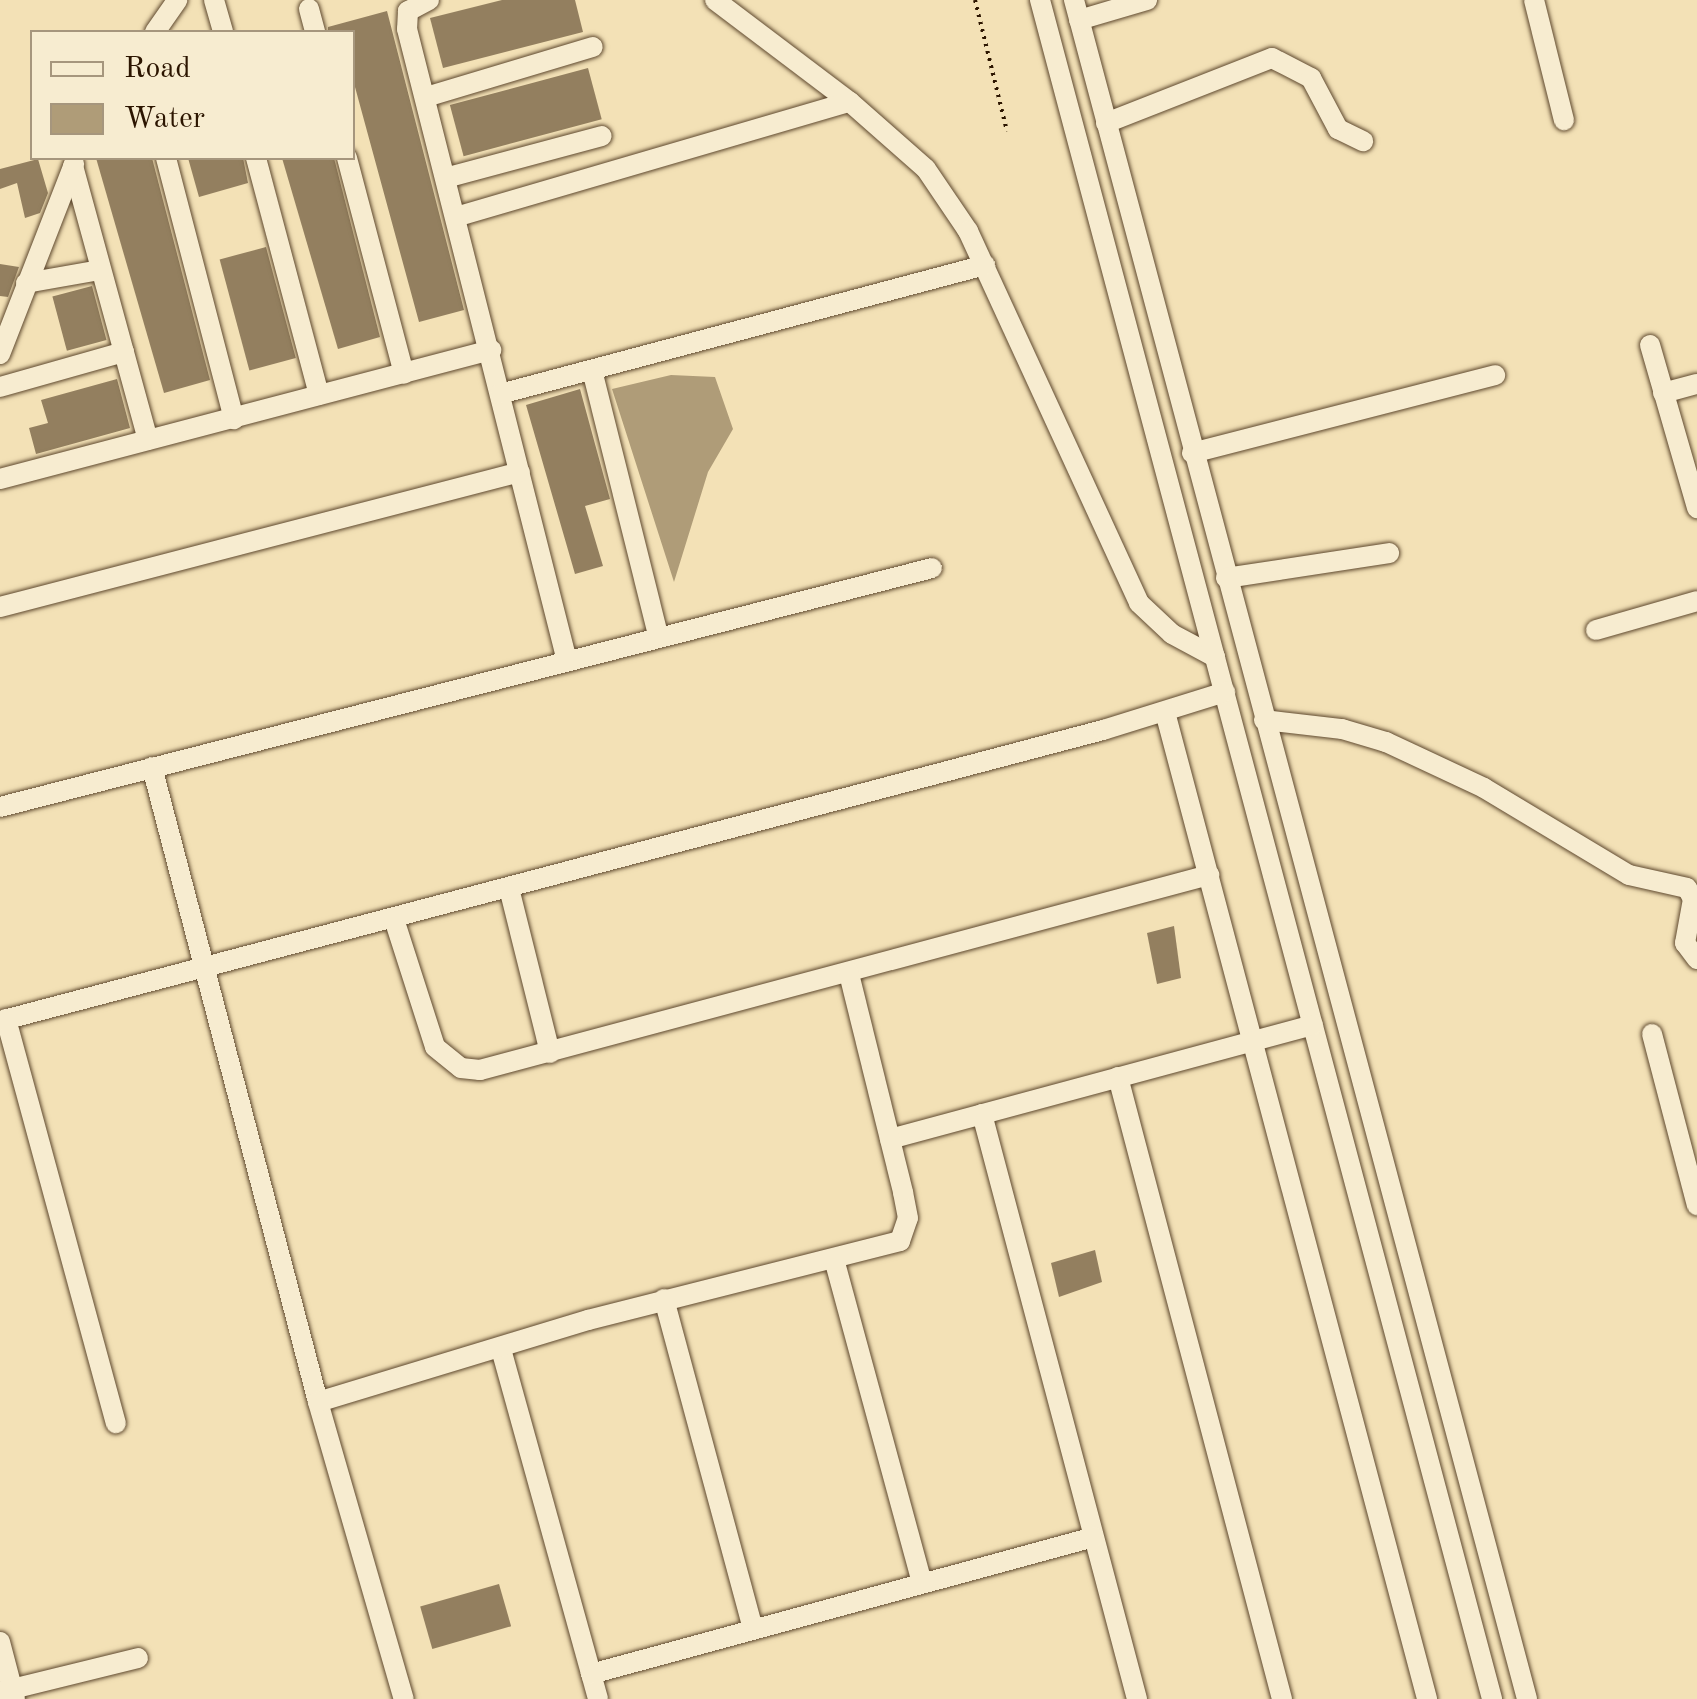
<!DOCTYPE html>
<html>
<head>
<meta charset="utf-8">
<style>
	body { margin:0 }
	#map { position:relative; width:1697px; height:1699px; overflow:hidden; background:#f3e1b6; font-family:"Old Standard TT",serif }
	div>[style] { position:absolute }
	.water>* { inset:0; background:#af9c78 }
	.building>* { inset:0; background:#937f5f; transform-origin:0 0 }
	.path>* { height:4px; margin-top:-2px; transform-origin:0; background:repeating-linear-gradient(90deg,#2c1500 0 2.5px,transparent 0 7.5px) }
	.roads { filter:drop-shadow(0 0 2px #5e482e) drop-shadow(0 0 2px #5e482e) }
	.minor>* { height:20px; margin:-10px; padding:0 10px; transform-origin:10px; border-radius:10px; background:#f7ecd0 }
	span { translate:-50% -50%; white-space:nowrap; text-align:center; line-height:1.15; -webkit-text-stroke:9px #f7ecd0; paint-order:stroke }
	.legend { position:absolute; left:30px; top:30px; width:325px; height:130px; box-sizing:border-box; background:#f7ecd0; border:2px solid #a6967d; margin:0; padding:12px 18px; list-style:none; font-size:30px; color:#2c1500 }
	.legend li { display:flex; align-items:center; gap:20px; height:50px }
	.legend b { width:50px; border:2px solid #a6967d }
</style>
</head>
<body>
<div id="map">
	<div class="water">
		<i style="clip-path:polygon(671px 375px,715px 377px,733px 429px,708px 472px,674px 582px,612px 389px)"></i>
	</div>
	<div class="building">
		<i style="clip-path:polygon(502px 0,575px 0,583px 32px,443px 68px,430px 18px)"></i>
		<i style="clip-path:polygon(387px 11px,464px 310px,419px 322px,352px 76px,352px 32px,328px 32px,328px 27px)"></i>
		<i style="left:588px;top:68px;width:53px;height:143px;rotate:75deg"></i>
		<i style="clip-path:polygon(96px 158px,152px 158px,210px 380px,164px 393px)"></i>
		<i style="clip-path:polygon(188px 158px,243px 158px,248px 183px,199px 197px)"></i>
		<i style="clip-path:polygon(282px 158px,334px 158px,380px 337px,338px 349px)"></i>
		<i style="clip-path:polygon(38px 159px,48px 193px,40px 213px,25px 218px,17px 183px,0 189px,0 169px)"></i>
		<i style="left:266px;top:247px;width:115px;height:48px;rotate:75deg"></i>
		<i style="clip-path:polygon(0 264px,19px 267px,8px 297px,0 296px)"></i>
		<i style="left:92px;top:286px;width:56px;height:41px;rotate:75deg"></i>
		<i style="clip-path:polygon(117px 379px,130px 428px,36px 454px,29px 428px,48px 423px,41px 400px)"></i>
		<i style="clip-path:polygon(580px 389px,610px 499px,585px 506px,603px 566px,575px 574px,526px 405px)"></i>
		<i style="clip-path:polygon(1174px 926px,1181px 978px,1157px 984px,1147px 933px)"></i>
		<i style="clip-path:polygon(1095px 1250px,1102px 1282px,1059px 1297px,1051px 1263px)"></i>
		<i style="left:499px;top:1584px;width:44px;height:82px;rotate:74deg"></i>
	</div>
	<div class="path">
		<i style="left:975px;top:0;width:135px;rotate:76.3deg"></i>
	</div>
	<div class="roads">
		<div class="minor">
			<i style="left:214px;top:0;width:33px;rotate:74deg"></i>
			<i style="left:429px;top:0;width:24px;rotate:152deg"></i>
			<i style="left:408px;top:11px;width:18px;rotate:93deg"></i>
			<i style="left:407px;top:29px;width:648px;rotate:75.79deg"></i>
			<i style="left:715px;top:0;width:169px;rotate:37.1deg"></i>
			<i style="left:850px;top:102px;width:101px;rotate:41.4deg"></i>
			<i style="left:926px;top:169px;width:75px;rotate:55.9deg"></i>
			<i style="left:968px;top:231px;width:409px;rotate:65.3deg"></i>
			<i style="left:1139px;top:603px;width:45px;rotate:43.2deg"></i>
			<i style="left:1172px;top:634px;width:49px;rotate:28.1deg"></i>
			<i style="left:1040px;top:0;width:1758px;rotate:75.1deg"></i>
			<i style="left:1074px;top:0;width:1758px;rotate:75.07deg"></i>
			<i style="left:1534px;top:0;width:124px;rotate:76deg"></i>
			<i style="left:309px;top:9px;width:24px;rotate:75deg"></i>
			<i style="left:1079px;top:20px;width:71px;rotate:-16.4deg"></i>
			<i style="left:155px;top:32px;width:39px;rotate:-55deg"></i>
			<i style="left:426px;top:97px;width:174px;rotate:-16.7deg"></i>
			<i style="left:1106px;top:123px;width:178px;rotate:-21.4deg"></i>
			<i style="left:1272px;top:58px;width:44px;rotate:27.1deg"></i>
			<i style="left:1311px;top:78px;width:58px;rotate:62.1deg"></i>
			<i style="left:1338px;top:129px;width:28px;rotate:26deg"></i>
			<i style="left:166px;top:158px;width:270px;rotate:75.4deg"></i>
			<i style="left:256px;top:158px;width:245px;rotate:75.1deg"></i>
			<i style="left:347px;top:158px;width:223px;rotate:75.2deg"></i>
			<i style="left:73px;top:166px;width:284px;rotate:74.7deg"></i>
			<i style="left:449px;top:177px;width:158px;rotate:-15deg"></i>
			<i style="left:459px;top:216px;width:407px;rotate:-16.3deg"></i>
			<i style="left:26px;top:283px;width:75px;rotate:-10deg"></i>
			<i style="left:1650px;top:345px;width:170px;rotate:73.9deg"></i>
			<i style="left:0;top:354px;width:204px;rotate:-68.7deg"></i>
			<i style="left:593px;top:374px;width:268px;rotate:76deg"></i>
			<i style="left:0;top:387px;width:129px;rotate:-15.8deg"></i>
			<i style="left:1663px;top:393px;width:35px;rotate:-15deg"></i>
			<i style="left:500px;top:394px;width:502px;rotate:-14.89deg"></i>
			<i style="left:1192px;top:453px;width:313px;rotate:-14.4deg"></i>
			<i style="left:0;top:479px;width:508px;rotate:-14.72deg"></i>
			<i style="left:1226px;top:578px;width:165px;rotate:-8.7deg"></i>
			<i style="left:0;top:607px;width:537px;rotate:-14.55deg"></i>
			<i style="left:1596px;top:630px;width:105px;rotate:-16deg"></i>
			<i style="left:1165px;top:712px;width:1021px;rotate:75.13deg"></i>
			<i style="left:1264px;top:720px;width:79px;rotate:6.6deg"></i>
			<i style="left:1342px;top:729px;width:46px;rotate:16.5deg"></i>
			<i style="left:1386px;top:742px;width:108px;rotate:25.1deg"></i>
			<i style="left:1484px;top:788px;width:169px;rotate:31deg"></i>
			<i style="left:1629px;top:875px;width:59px;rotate:12.6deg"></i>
			<i style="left:1687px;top:888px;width:13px;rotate:61deg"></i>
			<i style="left:1693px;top:899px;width:45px;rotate:100.3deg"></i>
			<i style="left:1685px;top:943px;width:20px;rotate:53deg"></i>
			<i style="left:152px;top:767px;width:656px;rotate:75.35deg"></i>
			<i style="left:318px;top:1402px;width:309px;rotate:73.9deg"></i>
			<i style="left:0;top:807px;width:962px;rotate:-14.38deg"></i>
			<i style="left:509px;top:888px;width:170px;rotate:76deg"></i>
			<i style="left:394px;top:919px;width:134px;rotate:72.2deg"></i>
			<i style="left:435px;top:1047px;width:33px;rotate:39deg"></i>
			<i style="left:461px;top:1068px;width:19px;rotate:6deg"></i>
			<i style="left:480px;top:1070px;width:755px;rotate:-14.98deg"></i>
			<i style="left:6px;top:1019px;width:419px;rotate:74.8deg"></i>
			<i style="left:0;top:1021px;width:1141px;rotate:-14.78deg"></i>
			<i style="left:1103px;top:730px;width:128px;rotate:-17.3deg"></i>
			<i style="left:1652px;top:1034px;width:177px;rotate:75.3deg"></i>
			<i style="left:1118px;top:1077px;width:643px;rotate:75.23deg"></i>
			<i style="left:982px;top:1114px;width:605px;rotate:75.16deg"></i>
			<i style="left:890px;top:1139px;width:438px;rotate:-15.1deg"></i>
			<i style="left:834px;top:1259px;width:335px;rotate:74.8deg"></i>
			<i style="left:664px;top:1299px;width:342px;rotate:74.9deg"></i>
			<i style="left:501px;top:1349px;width:363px;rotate:74.5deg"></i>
			<i style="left:318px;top:1402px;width:282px;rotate:-16.9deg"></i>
			<i style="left:588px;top:1320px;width:322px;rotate:-14.2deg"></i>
			<i style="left:900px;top:1241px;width:24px;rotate:-71deg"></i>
			<i style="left:908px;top:1218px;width:26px;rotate:-101deg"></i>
			<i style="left:903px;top:1192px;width:226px;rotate:-103.9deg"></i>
			<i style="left:0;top:1642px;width:59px;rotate:75.3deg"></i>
			<i style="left:591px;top:1674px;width:521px;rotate:-15.24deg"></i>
			<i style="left:0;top:1692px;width:142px;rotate:-13.8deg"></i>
		</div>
	</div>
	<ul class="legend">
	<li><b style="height:12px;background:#f7ecd0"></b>Road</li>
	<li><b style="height:28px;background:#af9c78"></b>Water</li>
	</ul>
</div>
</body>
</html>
